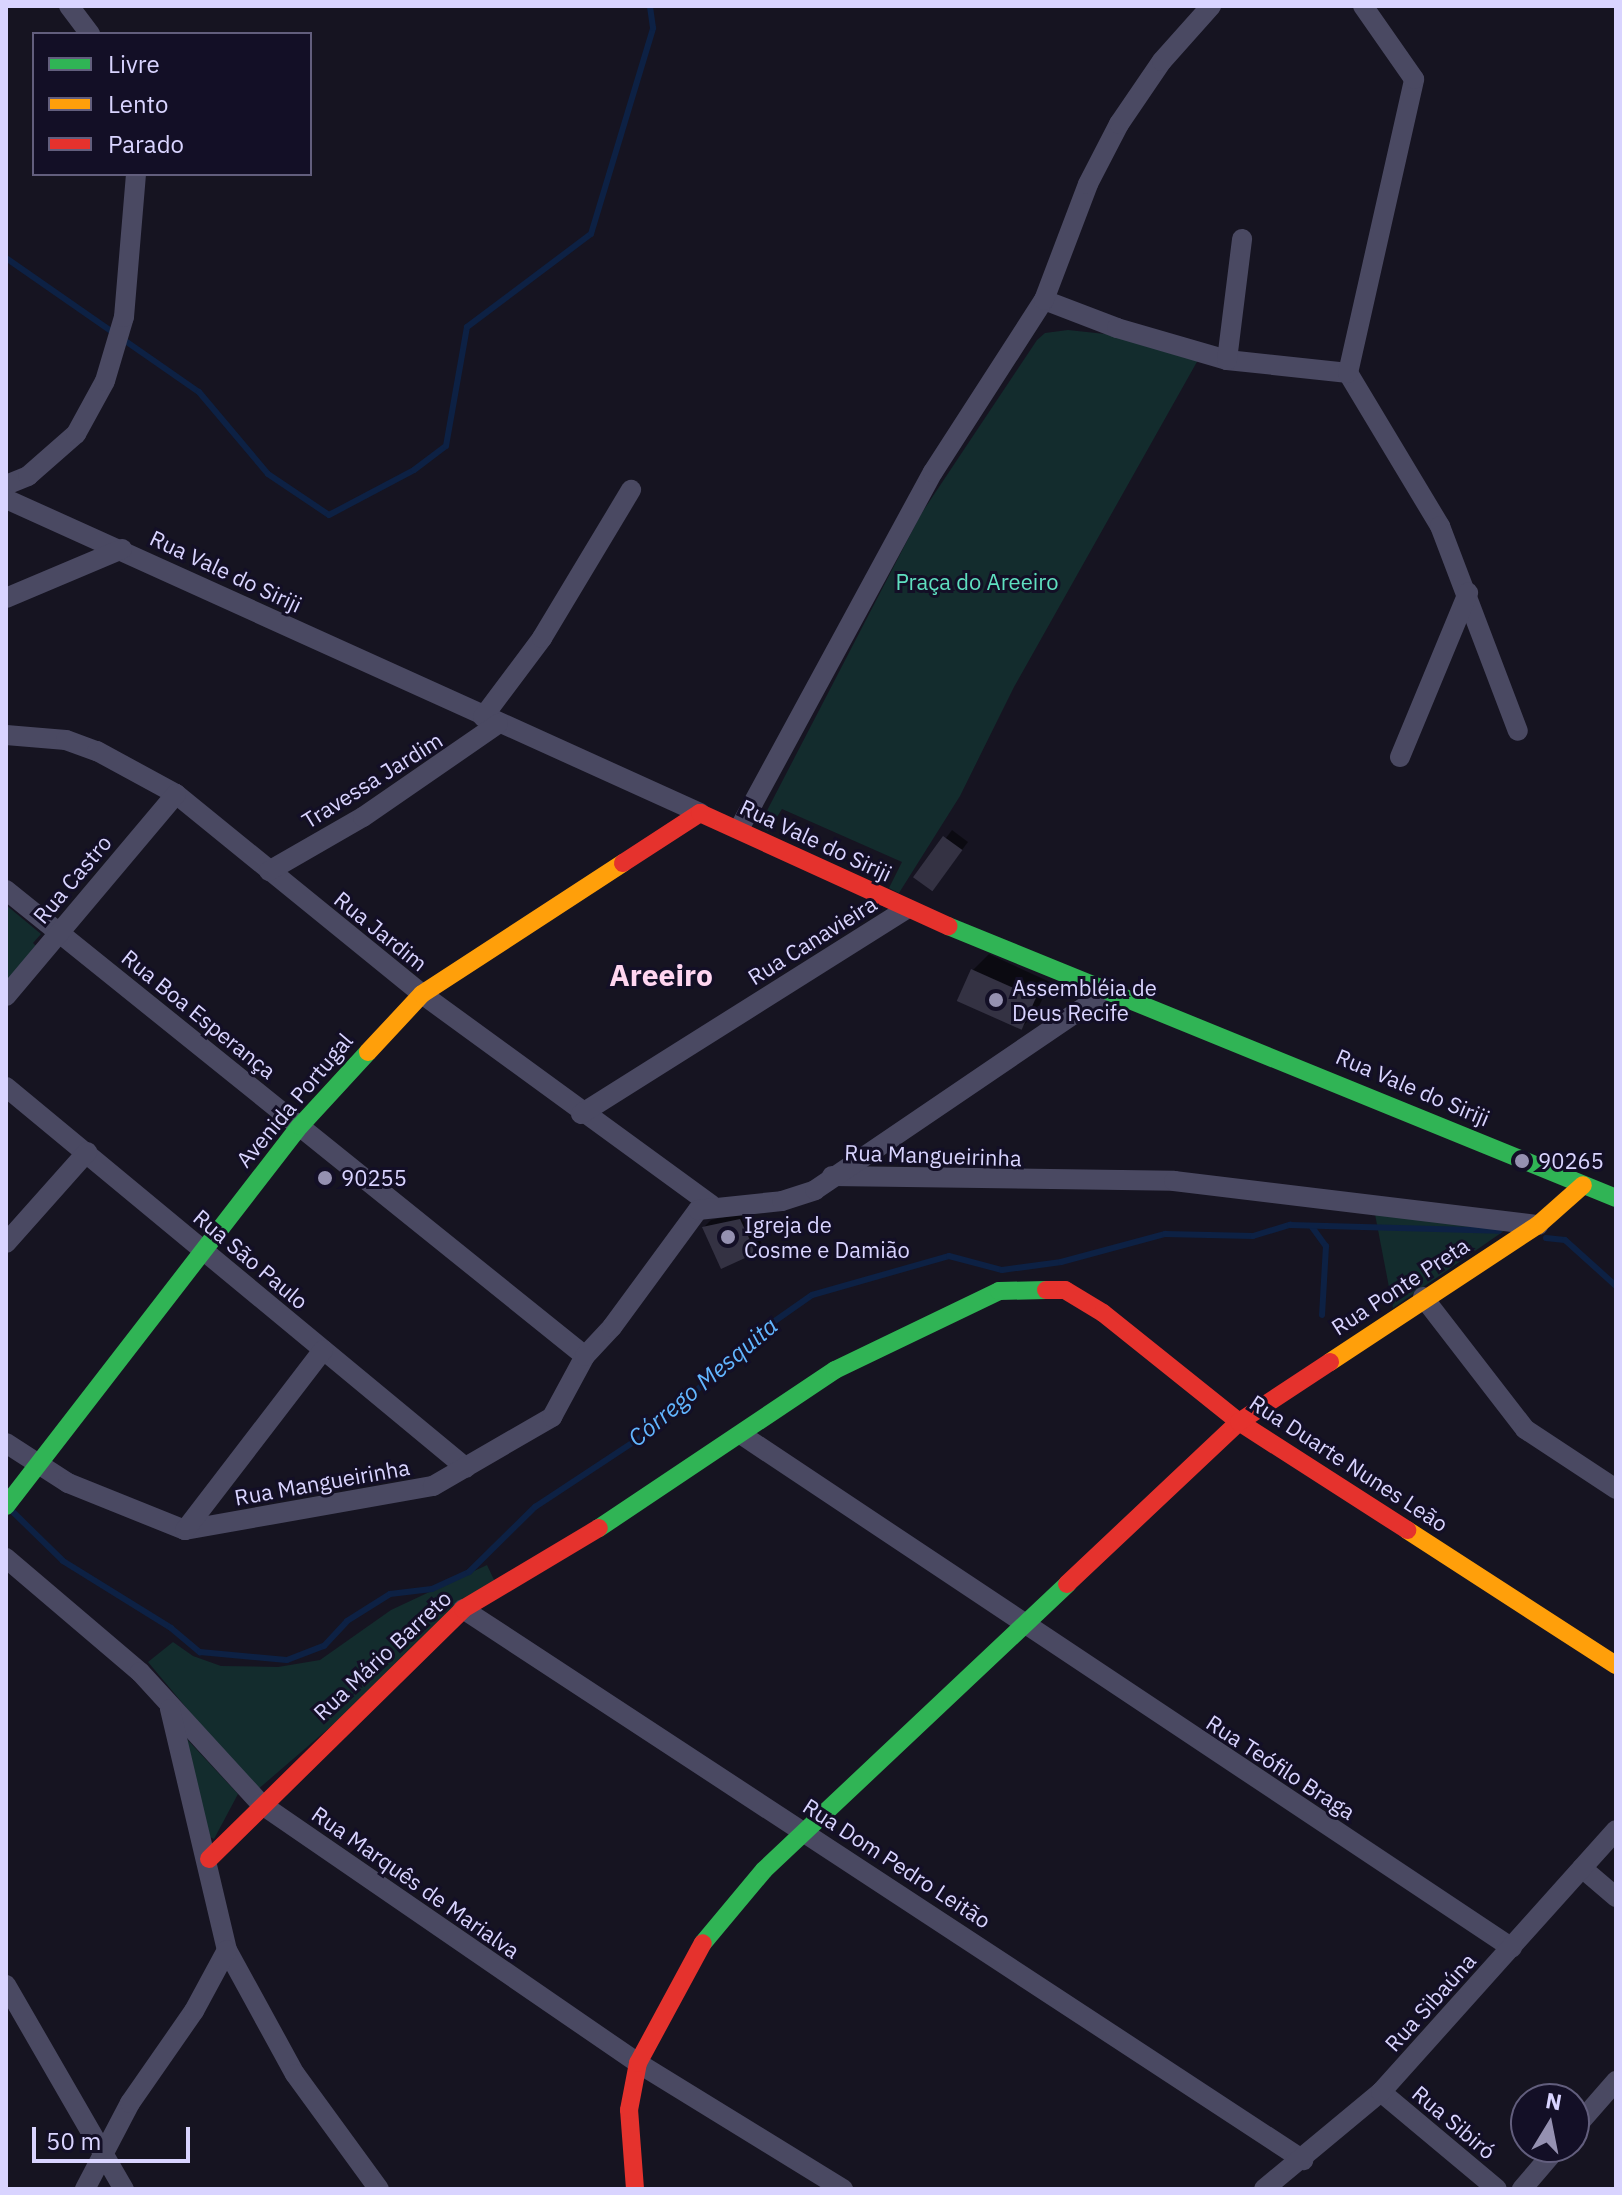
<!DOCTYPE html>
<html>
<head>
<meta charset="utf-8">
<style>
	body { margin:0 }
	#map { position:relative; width:1622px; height:2195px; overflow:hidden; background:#161421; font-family:"IBM Plex Sans",sans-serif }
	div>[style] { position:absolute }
	.green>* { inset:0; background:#132c2d }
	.shadow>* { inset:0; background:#0007; transform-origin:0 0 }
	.stream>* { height:6px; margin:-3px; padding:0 3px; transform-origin:3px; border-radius:3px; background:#0d2144 }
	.building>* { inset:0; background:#343243; transform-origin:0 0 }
	.street>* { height:20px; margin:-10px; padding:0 10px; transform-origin:10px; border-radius:10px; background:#4a4962 }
	.fast>* { height:18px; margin:-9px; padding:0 9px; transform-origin:9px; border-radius:9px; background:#30b455 }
	.slow>* { height:18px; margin:-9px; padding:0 9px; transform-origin:9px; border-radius:9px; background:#ff9f0a }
	.jam>* { height:18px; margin:-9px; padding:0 9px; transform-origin:9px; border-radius:9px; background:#e5322d }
	.dots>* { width:22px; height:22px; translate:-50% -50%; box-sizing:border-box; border:4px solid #130f26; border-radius:50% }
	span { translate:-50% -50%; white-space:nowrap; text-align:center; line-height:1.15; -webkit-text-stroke:6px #130f26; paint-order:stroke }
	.street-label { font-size:22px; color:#d9d4ff }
	.park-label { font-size:22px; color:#5fe0c0 }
	.poi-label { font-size:22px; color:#d9d4ff }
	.left { translate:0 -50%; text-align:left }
	.water-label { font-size:24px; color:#62b6ff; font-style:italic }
	.district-label { font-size:30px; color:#ffd6f0; font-weight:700 }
	.frame { position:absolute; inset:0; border:8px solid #d9d4ff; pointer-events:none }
	.legend { position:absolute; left:32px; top:32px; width:280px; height:144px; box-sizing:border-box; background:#130f26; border:2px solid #625e7d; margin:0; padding:10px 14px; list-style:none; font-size:24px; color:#d9d4ff }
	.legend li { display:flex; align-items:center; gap:16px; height:40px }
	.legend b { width:40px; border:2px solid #625e7d }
	.north { position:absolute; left:1510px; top:2083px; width:80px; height:80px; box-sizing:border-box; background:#130f26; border:2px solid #625e7d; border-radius:50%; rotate:10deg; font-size:22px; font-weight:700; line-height:32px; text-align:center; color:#d9d4ff }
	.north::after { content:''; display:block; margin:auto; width:28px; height:36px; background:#9591b1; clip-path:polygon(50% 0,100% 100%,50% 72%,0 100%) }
	.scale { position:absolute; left:32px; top:2127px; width:158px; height:36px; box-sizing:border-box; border:4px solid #d9d4ff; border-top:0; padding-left:10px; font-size:24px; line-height:28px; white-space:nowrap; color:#d9d4ff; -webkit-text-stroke:6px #130f26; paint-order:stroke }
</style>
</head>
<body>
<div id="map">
	<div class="green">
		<i style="clip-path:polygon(1068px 330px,1133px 337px,1198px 360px,1014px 687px,960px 796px,899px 893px,889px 888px,902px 862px,782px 809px,768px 831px,759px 826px,921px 514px,1037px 340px,1045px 333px)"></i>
		<i style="clip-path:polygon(6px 905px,41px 934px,33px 943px,40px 950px,6px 989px)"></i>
		<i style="clip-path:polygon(1374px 1209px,1511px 1226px,1393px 1308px)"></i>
		<i style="clip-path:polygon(487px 1565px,496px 1584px,256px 1791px,148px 1662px,173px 1642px,193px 1656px,221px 1666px,278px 1667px,320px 1660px,391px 1610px)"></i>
		<i style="clip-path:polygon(185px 1737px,238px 1794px,214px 1839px,210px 1837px)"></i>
	</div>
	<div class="shadow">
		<i style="left:952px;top:830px;width:20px;height:59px;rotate:37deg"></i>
		<i style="clip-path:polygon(989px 954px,1050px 982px,1036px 1013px,1020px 1029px,973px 970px)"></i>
		<i style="clip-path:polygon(748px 1212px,762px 1244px,755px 1251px,704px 1227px,711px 1220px)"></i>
	</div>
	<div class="stream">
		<i style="left:6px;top:258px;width:235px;rotate:34.8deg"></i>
		<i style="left:199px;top:392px;width:107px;rotate:49.9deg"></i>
		<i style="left:268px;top:474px;width:73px;rotate:33.9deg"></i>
		<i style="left:329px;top:515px;width:96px;rotate:-27.9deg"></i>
		<i style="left:414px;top:470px;width:40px;rotate:-37deg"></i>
		<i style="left:446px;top:446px;width:121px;rotate:-80deg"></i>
		<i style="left:467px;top:327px;width:155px;rotate:-36.9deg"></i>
		<i style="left:591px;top:234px;width:215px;rotate:-73.2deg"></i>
		<i style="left:653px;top:28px;width:22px;rotate:-98deg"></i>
		<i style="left:1312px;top:1227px;width:24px;rotate:54deg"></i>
		<i style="left:1326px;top:1246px;width:69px;rotate:93.3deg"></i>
		<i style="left:1546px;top:1238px;width:19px;rotate:6deg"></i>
		<i style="left:1565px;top:1240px;width:69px;rotate:42deg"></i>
		<i style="left:13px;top:1512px;width:70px;rotate:44.4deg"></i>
		<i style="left:63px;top:1561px;width:127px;rotate:31.8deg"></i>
		<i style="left:171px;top:1628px;width:38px;rotate:40deg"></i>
		<i style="left:200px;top:1652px;width:87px;rotate:5.3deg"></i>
		<i style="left:287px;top:1660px;width:40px;rotate:-21deg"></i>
		<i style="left:324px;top:1646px;width:34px;rotate:-47deg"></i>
		<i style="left:347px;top:1621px;width:51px;rotate:-32.1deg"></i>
		<i style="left:390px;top:1594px;width:42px;rotate:-6.8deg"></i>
		<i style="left:432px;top:1589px;width:41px;rotate:-24.7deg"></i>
		<i style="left:469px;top:1572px;width:93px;rotate:-44.6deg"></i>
		<i style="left:535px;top:1507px;width:147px;rotate:-33.4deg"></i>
		<i style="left:658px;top:1426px;width:142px;rotate:-42.7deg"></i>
		<i style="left:762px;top:1330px;width:61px;rotate:-35deg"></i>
		<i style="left:812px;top:1295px;width:142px;rotate:-15.9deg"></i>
		<i style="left:949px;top:1256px;width:55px;rotate:14.8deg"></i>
		<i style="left:1002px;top:1270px;width:60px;rotate:-7.7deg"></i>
		<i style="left:1061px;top:1262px;width:108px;rotate:-15.1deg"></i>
		<i style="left:1165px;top:1234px;width:88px;rotate:1.3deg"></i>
		<i style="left:1253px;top:1236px;width:39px;rotate:-17deg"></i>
		<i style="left:1290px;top:1225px;width:209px;rotate:1.6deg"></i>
	</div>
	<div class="building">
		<i style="left:943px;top:836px;width:24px;height:51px;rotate:36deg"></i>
		<i style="left:971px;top:969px;width:71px;height:35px;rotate:24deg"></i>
		<i style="clip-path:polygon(740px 1219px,756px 1253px,721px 1269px,702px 1227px)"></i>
	</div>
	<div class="street">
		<i style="left:69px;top:6px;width:35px;rotate:53deg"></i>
		<i style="left:1044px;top:300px;width:78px;rotate:21deg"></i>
		<i style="left:1117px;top:328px;width:115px;rotate:16.2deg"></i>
		<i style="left:1227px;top:360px;width:122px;rotate:6.1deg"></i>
		<i style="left:1227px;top:360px;width:122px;rotate:-82.9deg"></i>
		<i style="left:1348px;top:373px;width:179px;rotate:59deg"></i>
		<i style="left:1440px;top:526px;width:219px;rotate:69.2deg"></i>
		<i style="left:1348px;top:373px;width:301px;rotate:-77.3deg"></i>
		<i style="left:1414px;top:79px;width:89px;rotate:-124.9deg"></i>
		<i style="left:6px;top:485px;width:24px;rotate:-22deg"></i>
		<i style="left:28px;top:476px;width:64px;rotate:-41.2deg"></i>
		<i style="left:76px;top:434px;width:60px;rotate:-61.3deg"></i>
		<i style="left:105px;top:381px;width:67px;rotate:-73.5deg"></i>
		<i style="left:124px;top:317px;width:144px;rotate:-85.2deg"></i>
		<i style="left:6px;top:499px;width:762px;rotate:24.34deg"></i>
		<i style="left:6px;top:598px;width:126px;rotate:-22.9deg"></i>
		<i style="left:483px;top:717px;width:99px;rotate:-53.2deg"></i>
		<i style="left:542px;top:638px;width:173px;rotate:-59deg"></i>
		<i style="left:6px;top:735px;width:60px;rotate:4.8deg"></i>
		<i style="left:66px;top:740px;width:33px;rotate:20deg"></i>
		<i style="left:97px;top:751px;width:90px;rotate:28.6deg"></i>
		<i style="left:176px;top:794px;width:317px;rotate:39.1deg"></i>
		<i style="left:422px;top:994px;width:358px;rotate:36.1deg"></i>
		<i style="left:1400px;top:757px;width:178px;rotate:-67.5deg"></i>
		<i style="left:739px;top:829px;width:406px;rotate:-61.5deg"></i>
		<i style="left:933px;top:472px;width:205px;rotate:-57.2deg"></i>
		<i style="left:1044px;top:300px;width:124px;rotate:-69.2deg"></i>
		<i style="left:1088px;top:184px;width:68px;rotate:-62.7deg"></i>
		<i style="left:1119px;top:124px;width:76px;rotate:-55.7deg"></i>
		<i style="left:1162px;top:61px;width:74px;rotate:-48.3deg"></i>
		<i style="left:269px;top:871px;width:108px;rotate:-29.9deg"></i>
		<i style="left:363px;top:817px;width:164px;rotate:-34.6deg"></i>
		<i style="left:6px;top:890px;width:743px;rotate:38.83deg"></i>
		<i style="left:6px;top:996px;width:264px;rotate:-49.9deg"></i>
		<i style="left:6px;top:1087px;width:597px;rotate:39.63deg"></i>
		<i style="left:581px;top:1114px;width:384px;rotate:-32.2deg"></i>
		<i style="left:832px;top:1176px;width:342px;rotate:0.8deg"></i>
		<i style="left:1174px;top:1181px;width:367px;rotate:6.9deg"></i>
		<i style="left:6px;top:1243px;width:122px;rotate:-48.3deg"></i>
		<i style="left:1423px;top:1297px;width:167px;rotate:52.3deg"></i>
		<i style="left:1525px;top:1429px;width:109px;rotate:33.4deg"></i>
		<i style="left:742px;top:1435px;width:925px;rotate:33.67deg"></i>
		<i style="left:6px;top:1443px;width:74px;rotate:32.8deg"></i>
		<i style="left:68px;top:1483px;width:126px;rotate:21.9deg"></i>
		<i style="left:185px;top:1530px;width:252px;rotate:-10.1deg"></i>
		<i style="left:433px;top:1486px;width:138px;rotate:-30.1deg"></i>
		<i style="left:552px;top:1417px;width:69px;rotate:-61.6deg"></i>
		<i style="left:585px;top:1356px;width:40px;rotate:-47deg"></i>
		<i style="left:612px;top:1327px;width:145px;rotate:-53.7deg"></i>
		<i style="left:698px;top:1210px;width:84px;rotate:-6.1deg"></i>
		<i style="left:782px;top:1201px;width:35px;rotate:-18deg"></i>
		<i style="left:815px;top:1190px;width:352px;rotate:-34.2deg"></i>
		<i style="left:185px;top:1530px;width:227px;rotate:-52.5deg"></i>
		<i style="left:6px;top:1558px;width:176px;rotate:40.4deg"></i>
		<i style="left:140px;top:1672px;width:179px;rotate:47.5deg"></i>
		<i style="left:261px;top:1804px;width:457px;rotate:34.5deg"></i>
		<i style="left:638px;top:2063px;width:241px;rotate:31.6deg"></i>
		<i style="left:463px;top:1609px;width:1005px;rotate:33.26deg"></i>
		<i style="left:170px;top:1709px;width:248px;rotate:76.7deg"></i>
		<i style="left:227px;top:1950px;width:141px;rotate:61.3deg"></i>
		<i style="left:295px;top:2074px;width:142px;rotate:53.9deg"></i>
		<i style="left:1582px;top:1868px;width:45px;rotate:40.5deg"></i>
		<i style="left:6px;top:1985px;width:236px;rotate:60deg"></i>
		<i style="left:1381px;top:2092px;width:151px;rotate:39.9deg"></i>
		<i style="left:1574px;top:2129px;width:64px;rotate:-48.8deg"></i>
		<i style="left:85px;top:2189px;width:97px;rotate:-62.4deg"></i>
		<i style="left:130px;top:2103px;width:112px;rotate:-55.2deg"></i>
		<i style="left:194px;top:2011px;width:69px;rotate:-61.6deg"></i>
		<i style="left:1264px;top:2189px;width:152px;rotate:-39.7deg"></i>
		<i style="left:1381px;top:2092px;width:352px;rotate:-48.1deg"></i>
		<i style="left:1522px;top:2189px;width:55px;rotate:-49.4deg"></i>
	</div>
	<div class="fast">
		<i style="left:948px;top:926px;width:721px;rotate:22.16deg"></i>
		<i style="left:6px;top:1506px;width:480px;rotate:-52.3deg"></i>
		<i style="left:300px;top:1126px;width:100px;rotate:-47.4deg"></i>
		<i style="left:599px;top:1528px;width:284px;rotate:-33.8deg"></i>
		<i style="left:835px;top:1370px;width:182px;rotate:-25.7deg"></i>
		<i style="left:999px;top:1291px;width:47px;rotate:-1.2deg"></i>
		<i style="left:703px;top:1943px;width:95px;rotate:-50.1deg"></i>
		<i style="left:764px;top:1870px;width:417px;rotate:-43.3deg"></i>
	</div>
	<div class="slow">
		<i style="left:368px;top:1052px;width:79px;rotate:-47deg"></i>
		<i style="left:422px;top:994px;width:240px;rotate:-33.1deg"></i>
		<i style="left:1330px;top:1362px;width:249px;rotate:-33.4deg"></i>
		<i style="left:1538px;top:1225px;width:60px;rotate:-41.6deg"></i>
		<i style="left:1407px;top:1530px;width:249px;rotate:32.9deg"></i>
	</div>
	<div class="jam">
		<i style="left:623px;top:863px;width:92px;rotate:-33deg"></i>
		<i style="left:700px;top:813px;width:273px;rotate:24.5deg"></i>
		<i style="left:1046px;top:1290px;width:19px"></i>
		<i style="left:1065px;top:1290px;width:44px;rotate:31.2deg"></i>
		<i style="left:1103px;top:1313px;width:174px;rotate:38.7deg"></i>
		<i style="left:1239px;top:1422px;width:200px;rotate:32.7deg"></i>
		<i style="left:1067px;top:1584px;width:236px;rotate:-43.3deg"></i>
		<i style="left:1239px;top:1422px;width:109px;rotate:-33.4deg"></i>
		<i style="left:209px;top:1859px;width:356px;rotate:-44.5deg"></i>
		<i style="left:463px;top:1609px;width:158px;rotate:-30.8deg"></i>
		<i style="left:635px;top:2189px;width:79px;rotate:-94.3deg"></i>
		<i style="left:629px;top:2110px;width:48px;rotate:-79.2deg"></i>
		<i style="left:638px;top:2063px;width:136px;rotate:-61.6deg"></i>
	</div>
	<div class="dots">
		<i style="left:996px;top:1000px;background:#9591b1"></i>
		<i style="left:1522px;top:1161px;background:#9591b1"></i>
		<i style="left:325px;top:1178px;background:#9591b1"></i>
		<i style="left:728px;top:1237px;background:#9591b1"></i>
	</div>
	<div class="street-label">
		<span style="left:226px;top:571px;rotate:25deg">Rua Vale do Siriji</span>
		<span style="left:372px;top:780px;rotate:-32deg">Travessa Jardim</span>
		<span style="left:816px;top:840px;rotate:25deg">Rua Vale do Siriji</span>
		<span style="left:72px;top:879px;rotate:-50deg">Rua Castro</span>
		<span style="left:381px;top:931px;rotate:39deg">Rua Jardim</span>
		<span style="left:812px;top:940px;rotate:-32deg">Rua Canavieira</span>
		<span style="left:199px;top:1014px;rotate:39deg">Rua Boa Esperança</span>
		<span style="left:1413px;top:1087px;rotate:23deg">Rua Vale do Siriji</span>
		<span style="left:294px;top:1100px;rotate:-50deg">Avenida Portugal</span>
		<span style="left:933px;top:1155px;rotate:2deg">Rua Mangueirinha</span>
		<span style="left:251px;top:1259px;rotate:40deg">Rua São Paulo</span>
		<span style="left:1400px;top:1286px;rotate:-33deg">Rua Ponte Preta</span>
		<span style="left:1349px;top:1463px;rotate:33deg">Rua Duarte Nunes Leão</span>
		<span style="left:322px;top:1482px;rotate:-10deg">Rua Mangueirinha</span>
		<span style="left:382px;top:1655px;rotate:-43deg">Rua Mário Barreto</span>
		<span style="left:1281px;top:1767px;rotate:33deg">Rua Teófilo Braga</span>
		<span style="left:897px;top:1863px;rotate:33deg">Rua Dom Pedro Leitão</span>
		<span style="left:416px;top:1882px;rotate:35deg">Rua Marquês de Marialva</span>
		<span style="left:1430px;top:2002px;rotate:-48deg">Rua Sibaúna</span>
		<span style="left:1454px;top:2122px;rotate:40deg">Rua Sibiró</span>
	</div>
	<div class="park-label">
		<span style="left:977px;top:582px">Praça do Areeiro</span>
	</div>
	<div class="poi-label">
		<span class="left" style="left:1012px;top:1000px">Assembléia de<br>Deus Recife</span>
		<span class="left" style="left:1538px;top:1161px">90265</span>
		<span class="left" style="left:341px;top:1178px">90255</span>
		<span class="left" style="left:744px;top:1237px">Igreja de<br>Cosme e Damião</span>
	</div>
	<div class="water-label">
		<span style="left:703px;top:1382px;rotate:-40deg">Córrego Mesquita</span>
	</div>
	<div class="district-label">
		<span style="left:661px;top:975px">Areeiro</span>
	</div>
	<div class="frame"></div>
	<ul class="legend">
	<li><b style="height:10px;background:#30b455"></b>Livre</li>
	<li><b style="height:10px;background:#ff9f0a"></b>Lento</li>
	<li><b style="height:10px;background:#e5322d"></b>Parado</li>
	</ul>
	<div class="north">N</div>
	<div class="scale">50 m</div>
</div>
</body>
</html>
